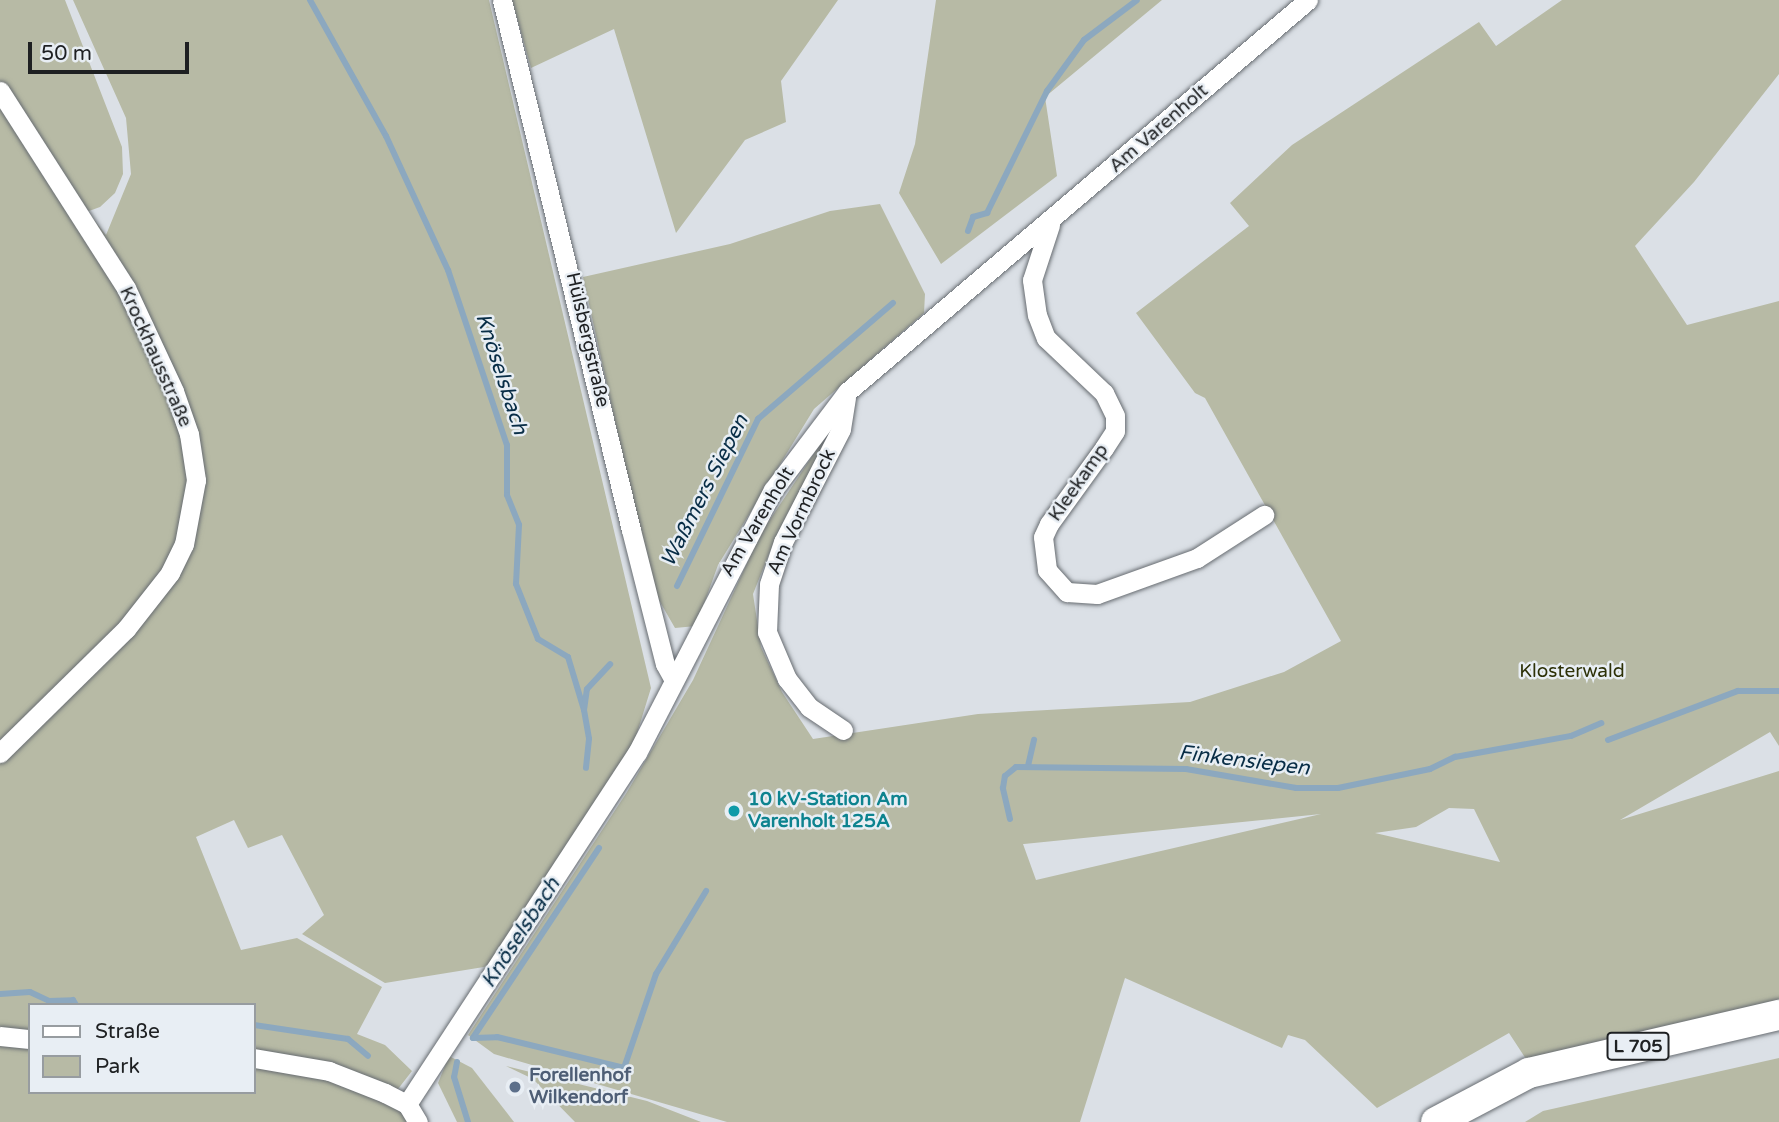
<!DOCTYPE html>
<html>
<head>
<meta charset="utf-8">
<style>
	body { margin:0 }
	#map { position:relative; width:1779px; height:1122px; overflow:hidden; background:#dbe0e6; font-family:"Varela Round",sans-serif }
	div>[style] { position:absolute }
	.green>* { inset:0; background:#b7baa5 }
	.stream>* { height:6px; margin:-3px; padding:0 3px; transform-origin:3px; border-radius:3px; background:#8ca8bf }
	.roads { filter:drop-shadow(0 0 2px #676c71) drop-shadow(0 0 2px #676c71) }
	.street>* { height:19px; margin:-9.5px; padding:0 9.5px; transform-origin:9.5px; border-radius:9.5px; background:#fff }
	.primary>* { height:30px; margin:-15px; padding:0 15px; transform-origin:15px; border-radius:15px; background:#fff }
	.dots>* { width:19px; height:19px; translate:-50% -50%; box-sizing:border-box; border:4px solid #e8eef4; border-radius:50% }
	span { translate:-50% -50%; white-space:nowrap; text-align:center; line-height:1.15; -webkit-text-stroke:5px #e8eef4; paint-order:stroke }
	.shield-label span { padding:2px 5px; background:#e8eef4; border:2px solid; border-radius:5px; -webkit-text-stroke-width:0 }
	.shield-label { font-size:18px; color:#1e2022; font-weight:700 }
	.street-label { font-size:19px; color:#1e2022 }
	.park-label { font-size:19px; color:#2d3107 }
	.culture-label { font-size:19px; color:#0d838f; font-weight:700 }
	.left { translate:0 -50%; text-align:left }
	.service-label { font-size:19px; color:#4e5e75; font-weight:700 }
	.water-label { font-size:21px; color:#082d46; font-style:italic }
	.legend { position:absolute; left:28px; top:1003px; width:228px; height:91px; box-sizing:border-box; background:#e8eef4; border:2px solid #979ca0; margin:0; padding:9px 12px; list-style:none; font-size:21px; color:#1e2022 }
	.legend li { display:flex; align-items:center; gap:14px; height:35px }
	.legend b { width:35px; border:2px solid #979ca0 }
	.scale { position:absolute; left:28px; top:42px; width:161px; height:32px; box-sizing:border-box; border:4px solid #1e2022; border-top:0; padding-left:9px; font-size:21px; line-height:24px; white-space:nowrap; color:#1e2022; -webkit-text-stroke:5px #e8eef4; paint-order:stroke }
</style>
</head>
<body>
<div id="map">
	<div class="green">
		<i style="clip-path:polygon(evenodd,0 0,65px 0,122px 147px,123px 174px,115px 193px,100px 207px,89px 211px,84px 207px,106px 235px,131px 174px,126px 118px,73px 0,489px 0,651px 688px,633px 746px,490px 966px,385px 983px,302px 934px,324px 915px,282px 835px,248px 848px,234px 820px,196px 837px,241px 950px,297px 938px,382px 987px,357px 1034px,385px 1045px,412px 1071px,391px 1098px,408px 1122px,0 1122px,0 0,30px 1005px,254px 1005px,254px 1092px,30px 1092px,30px 1005px)"></i>
		<i style="clip-path:polygon(512px 0,838px 0,781px 81px,786px 122px,745px 140px,676px 233px,614px 29px,531px 68px)"></i>
		<i style="clip-path:polygon(936px 0,1162px 0,1045px 97px,1057px 176px,941px 264px,899px 193px,915px 144px)"></i>
		<i style="clip-path:polygon(evenodd,1562px 0,1779px 0,1779px 74px,1694px 182px,1635px 246px,1687px 325px,1779px 301px,1779px 746px,1770px 732px,1620px 820px,1779px 771px,1779px 1002px,1528px 1062px,1509px 1033px,1377px 1108px,1305px 1040px,1288px 1035px,1282px 1048px,1125px 978px,1080px 1122px,727px 1122px,494px 1054px,468px 1035px,627px 792px,693px 680px,761px 533px,823px 440px,826px 445px,771px 549px,753px 594px,761px 647px,782px 692px,813px 739px,978px 714px,1190px 702px,1284px 672px,1341px 641px,1205px 398px,1195px 393px,1136px 313px,1249px 226px,1230px 203px,1292px 145px,1479px 22px,1496px 46px,1562px 0,1449px 808px,1474px 809px,1500px 862px,1375px 833px,1416px 827px,1449px 808px,1562px 0,1321px 814px,1036px 880px,1023px 844px,1024px 844px,1321px 814px)"></i>
		<i style="clip-path:polygon(880px 204px,925px 294px,924px 313px,814px 409px,718px 565px,696px 626px,675px 628px,652px 588px,583px 277px,730px 244px,830px 211px)"></i>
		<i style="clip-path:polygon(449px 1056px,472px 1068px,514px 1122px,457px 1122px,438px 1083px)"></i>
		<i style="clip-path:polygon(1779px 1058px,1779px 1122px,1525px 1122px,1543px 1111px)"></i>
		<i style="clip-path:polygon(506px 1066px,647px 1101px,701px 1122px,575px 1122px,533px 1079px)"></i>
	</div>
	<div class="stream">
		<i style="left:310px;top:0;width:156px;rotate:60.8deg"></i>
		<i style="left:386px;top:136px;width:148px;rotate:65.2deg"></i>
		<i style="left:448px;top:270px;width:185px;rotate:71.4deg"></i>
		<i style="left:507px;top:445px;width:50px;rotate:90deg"></i>
		<i style="left:507px;top:495px;width:32px;rotate:68deg"></i>
		<i style="left:519px;top:525px;width:59px;rotate:92.9deg"></i>
		<i style="left:516px;top:584px;width:59px;rotate:68.2deg"></i>
		<i style="left:538px;top:639px;width:35px;rotate:31deg"></i>
		<i style="left:568px;top:657px;width:55px;rotate:73.2deg"></i>
		<i style="left:584px;top:710px;width:29px;rotate:80deg"></i>
		<i style="left:589px;top:739px;width:29px;rotate:96deg"></i>
		<i style="left:968px;top:231px;width:15px;rotate:-70deg"></i>
		<i style="left:973px;top:217px;width:15px;rotate:-16deg"></i>
		<i style="left:987px;top:213px;width:136px;rotate:-63.8deg"></i>
		<i style="left:1047px;top:91px;width:63px;rotate:-54deg"></i>
		<i style="left:1084px;top:40px;width:66px;rotate:-37deg"></i>
		<i style="left:677px;top:586px;width:186px;rotate:-64.1deg"></i>
		<i style="left:758px;top:419px;width:178px;rotate:-40.7deg"></i>
		<i style="left:584px;top:710px;width:21px;rotate:-82deg"></i>
		<i style="left:587px;top:689px;width:34px;rotate:-47deg"></i>
		<i style="left:1608px;top:740px;width:139px;rotate:-20.7deg"></i>
		<i style="left:1738px;top:691px;width:41px"></i>
		<i style="left:1028px;top:766px;width:27px;rotate:-77deg"></i>
		<i style="left:1010px;top:819px;width:32px;rotate:-103deg"></i>
		<i style="left:1003px;top:788px;width:12px;rotate:-81deg"></i>
		<i style="left:1005px;top:776px;width:14px;rotate:-39deg"></i>
		<i style="left:1016px;top:767px;width:170px;rotate:0.7deg"></i>
		<i style="left:1186px;top:769px;width:112px;rotate:9.8deg"></i>
		<i style="left:1296px;top:788px;width:42px"></i>
		<i style="left:1338px;top:788px;width:94px;rotate:-11.7deg"></i>
		<i style="left:1430px;top:769px;width:28px;rotate:-26deg"></i>
		<i style="left:1455px;top:757px;width:118px;rotate:-10.3deg"></i>
		<i style="left:1571px;top:736px;width:33px;rotate:-23deg"></i>
		<i style="left:599px;top:848px;width:228px;rotate:123.6deg"></i>
		<i style="left:473px;top:1038px;width:24px;rotate:-2deg"></i>
		<i style="left:497px;top:1037px;width:131px;rotate:13.7deg"></i>
		<i style="left:624px;top:1068px;width:99px;rotate:-71.2deg"></i>
		<i style="left:656px;top:974px;width:97px;rotate:-58.9deg"></i>
		<i style="left:0;top:994px;width:30px;rotate:-4deg"></i>
		<i style="left:30px;top:992px;width:21px;rotate:25deg"></i>
		<i style="left:49px;top:1001px;width:24px;rotate:-2deg"></i>
		<i style="left:73px;top:1000px;width:6px;rotate:59deg"></i>
		<i style="left:254px;top:1025px;width:95px;rotate:8.5deg"></i>
		<i style="left:348px;top:1039px;width:26px;rotate:40deg"></i>
		<i style="left:457px;top:1062px;width:15px;rotate:101deg"></i>
		<i style="left:454px;top:1077px;width:47px;rotate:72.7deg"></i>
	</div>
	<div class="roads">
		<div class="street">
			<i style="left:502px;top:0;width:545px;rotate:76.32deg"></i>
			<i style="left:631px;top:530px;width:138px;rotate:75.8deg"></i>
			<i style="left:665px;top:664px;width:18px;rotate:61deg"></i>
			<i style="left:0;top:91px;width:234px;rotate:57.4deg"></i>
			<i style="left:126px;top:288px;width:114px;rotate:65deg"></i>
			<i style="left:174px;top:391px;width:46px;rotate:70.8deg"></i>
			<i style="left:189px;top:434px;width:47px;rotate:81.3deg"></i>
			<i style="left:196px;top:480px;width:65px;rotate:100.6deg"></i>
			<i style="left:184px;top:544px;width:32px;rotate:116deg"></i>
			<i style="left:170px;top:573px;width:71px;rotate:128.2deg"></i>
			<i style="left:126px;top:629px;width:177px;rotate:135.5deg"></i>
			<i style="left:1050px;top:225px;width:58px;rotate:108.1deg"></i>
			<i style="left:1032px;top:280px;width:35px;rotate:82deg"></i>
			<i style="left:1037px;top:315px;width:25px;rotate:69deg"></i>
			<i style="left:1046px;top:338px;width:80px;rotate:43.5deg"></i>
			<i style="left:1104px;top:393px;width:25px;rotate:64deg"></i>
			<i style="left:1115px;top:416px;width:15px;rotate:90deg"></i>
			<i style="left:1115px;top:431px;width:20px;rotate:123deg"></i>
			<i style="left:1104px;top:448px;width:94px;rotate:125.9deg"></i>
			<i style="left:1049px;top:524px;width:14px;rotate:115deg"></i>
			<i style="left:1043px;top:537px;width:33px;rotate:83deg"></i>
			<i style="left:1047px;top:570px;width:30px;rotate:48deg"></i>
			<i style="left:1067px;top:592px;width:30px;rotate:4deg"></i>
			<i style="left:1097px;top:594px;width:106px;rotate:-19.8deg"></i>
			<i style="left:1197px;top:558px;width:80px;rotate:-32.7deg"></i>
			<i style="left:843px;top:730px;width:41px;rotate:-145.9deg"></i>
			<i style="left:809px;top:707px;width:36px;rotate:-128deg"></i>
			<i style="left:787px;top:679px;width:51px;rotate:-113.1deg"></i>
			<i style="left:767px;top:632px;width:48px;rotate:-87.6deg"></i>
			<i style="left:769px;top:584px;width:44px;rotate:-71.6deg"></i>
			<i style="left:783px;top:542px;width:127px;rotate:-62.8deg"></i>
			<i style="left:841px;top:429px;width:32px;rotate:-81deg"></i>
			<i style="left:0;top:1036px;width:30px;rotate:6deg"></i>
			<i style="left:254px;top:1058px;width:76px;rotate:9.8deg"></i>
			<i style="left:329px;top:1071px;width:60px;rotate:21.4deg"></i>
			<i style="left:385px;top:1093px;width:25px;rotate:27deg"></i>
			<i style="left:407px;top:1104px;width:21px;rotate:59deg"></i>
			<i style="left:407px;top:1104px;width:420px;rotate:-56.8deg"></i>
			<i style="left:637px;top:753px;width:296px;rotate:-62.7deg"></i>
			<i style="left:773px;top:490px;width:123px;rotate:-52.9deg"></i>
			<i style="left:847px;top:392px;width:605px;rotate:-40.38deg"></i>
		</div>
		<div class="primary">
			<i style="left:1436px;top:1122px;width:105px;rotate:-27.8deg"></i>
			<i style="left:1529px;top:1073px;width:257px;rotate:-13.1deg"></i>
		</div>
	</div>
	<div class="dots">
		<i style="left:734px;top:811px;background:#0f9aa8"></i>
		<i style="left:515px;top:1087px;background:#5c6f8a"></i>
	</div>
	<div class="shield-label">
		<span style="left:1638px;top:1046px">L 705</span>
	</div>
	<div class="street-label">
		<span style="left:1159px;top:129px;rotate:-41deg">Am Varenholt</span>
		<span style="left:587px;top:340px;rotate:77deg">Hülsbergstraße</span>
		<span style="left:155px;top:357px;rotate:66deg">Krockhausstraße</span>
		<span style="left:1079px;top:483px;rotate:-55deg">Kleekamp</span>
		<span style="left:802px;top:512px;rotate:-65deg">Am Vormbrock</span>
		<span style="left:758px;top:522px;rotate:-59deg">Am Varenholt</span>
	</div>
	<div class="park-label">
		<span style="left:1572px;top:672px">Klosterwald</span>
	</div>
	<div class="culture-label">
		<span class="left" style="left:748px;top:811px">10 kV-Station Am<br>Varenholt 125A</span>
	</div>
	<div class="service-label">
		<span class="left" style="left:529px;top:1087px">Forellenhof<br>Wilkendorf</span>
	</div>
	<div class="water-label">
		<span style="left:501px;top:374px;rotate:72deg">Knöselsbach</span>
		<span style="left:705px;top:491px;rotate:-63deg">Waßmers Siepen</span>
		<span style="left:1244px;top:761px;rotate:7deg">Finkensiepen</span>
		<span style="left:521px;top:933px;rotate:-57deg">Knöselsbach</span>
	</div>
	<ul class="legend">
	<li><b style="height:9px;background:#fff"></b>Straße</li>
	<li><b style="height:19px;background:#b7baa5"></b>Park</li>
	</ul>
	<div class="scale">50 m</div>
</div>
</body>
</html>
